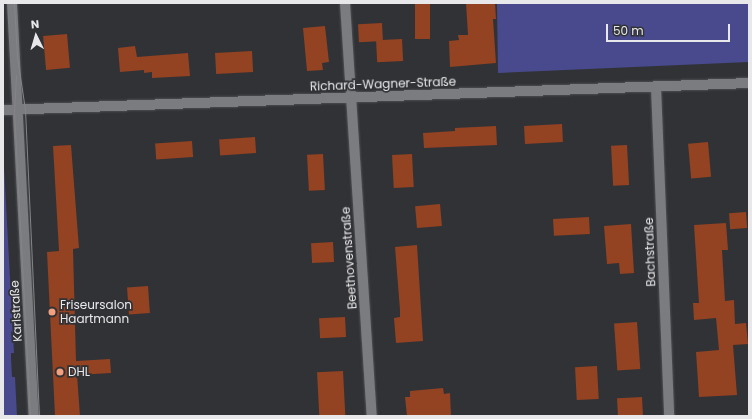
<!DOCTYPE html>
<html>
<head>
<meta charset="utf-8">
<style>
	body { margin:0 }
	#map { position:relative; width:752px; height:419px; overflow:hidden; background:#313235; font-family:Poppins,sans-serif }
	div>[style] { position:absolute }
	.green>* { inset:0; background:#484a8d }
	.building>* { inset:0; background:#934222; transform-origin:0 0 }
	.roads { filter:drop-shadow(0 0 1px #4f5053) drop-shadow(0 0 1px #4f5053) }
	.minor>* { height:10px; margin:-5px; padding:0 5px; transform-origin:5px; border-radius:5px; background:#7b7c80 }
	.tram>* { height:1px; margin:-0.5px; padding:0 0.5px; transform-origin:0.5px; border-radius:0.5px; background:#858588 }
	.dots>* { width:11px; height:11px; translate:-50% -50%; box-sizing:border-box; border:2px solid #313235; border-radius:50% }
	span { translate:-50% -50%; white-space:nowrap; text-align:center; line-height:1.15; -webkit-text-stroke:3.5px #313235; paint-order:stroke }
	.street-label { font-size:12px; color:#e8e8eb }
	.poi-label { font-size:12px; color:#e8e8eb }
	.left { translate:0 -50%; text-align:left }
	.frame { position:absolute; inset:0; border:4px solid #e8e8eb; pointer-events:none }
	.north { position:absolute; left:16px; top:16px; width:40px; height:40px; -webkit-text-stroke:3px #313235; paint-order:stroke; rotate:355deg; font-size:11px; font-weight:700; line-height:16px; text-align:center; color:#e8e8eb }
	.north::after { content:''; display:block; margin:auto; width:14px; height:18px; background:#e8e8eb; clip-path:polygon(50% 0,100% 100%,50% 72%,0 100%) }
	.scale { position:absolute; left:606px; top:24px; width:124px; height:18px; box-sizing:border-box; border:2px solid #e8e8eb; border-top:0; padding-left:5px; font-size:12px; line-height:14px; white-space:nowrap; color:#e8e8eb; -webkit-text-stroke:3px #313235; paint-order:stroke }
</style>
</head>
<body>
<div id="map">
	<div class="green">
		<i style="clip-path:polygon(497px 3px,748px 3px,749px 62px,498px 73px)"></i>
		<i style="clip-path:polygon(3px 148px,14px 353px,11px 353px,11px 357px,12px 377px,15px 377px,17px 416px,3px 416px)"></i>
	</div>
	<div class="building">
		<i style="left:415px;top:3px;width:15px;height:36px"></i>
		<i style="clip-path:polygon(466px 3px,495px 3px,496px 19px,493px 19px,496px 63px,450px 67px,449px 41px,459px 40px,458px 35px,468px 35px)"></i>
		<i style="left:382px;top:23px;width:18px;height:24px;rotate:87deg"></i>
		<i style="clip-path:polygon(325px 26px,329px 62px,322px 63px,323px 70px,307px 71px,303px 28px)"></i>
		<i style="left:67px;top:34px;width:34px;height:24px;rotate:85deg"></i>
		<i style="left:402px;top:39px;width:22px;height:26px;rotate:87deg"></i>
		<i style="clip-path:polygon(135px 46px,137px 57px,188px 53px,190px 76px,152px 78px,152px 72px,144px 73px,144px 70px,120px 72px,118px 48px)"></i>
		<i style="left:252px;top:51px;width:21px;height:37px;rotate:87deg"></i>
		<i style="left:562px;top:124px;width:18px;height:38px;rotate:87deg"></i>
		<i style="clip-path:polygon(496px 126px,497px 145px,424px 148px,423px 133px,455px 131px,455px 128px)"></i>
		<i style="left:255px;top:137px;width:16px;height:36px;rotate:86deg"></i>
		<i style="left:192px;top:141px;width:16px;height:37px;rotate:86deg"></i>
		<i style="left:708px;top:142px;width:35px;height:20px;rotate:85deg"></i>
		<i style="clip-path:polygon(71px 145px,79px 248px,73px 249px,76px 361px,110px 359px,111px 373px,77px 375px,80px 416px,55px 416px,47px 252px,59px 251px,53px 146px)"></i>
		<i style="left:627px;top:145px;width:40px;height:16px;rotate:87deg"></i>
		<i style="left:323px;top:154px;width:36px;height:16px;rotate:87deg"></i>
		<i style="left:412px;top:154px;width:33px;height:20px;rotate:87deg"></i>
		<i style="left:440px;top:204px;width:22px;height:25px;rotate:85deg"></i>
		<i style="left:746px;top:212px;width:16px;height:17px;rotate:86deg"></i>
		<i style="left:589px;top:217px;width:17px;height:36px;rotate:87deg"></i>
		<i style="clip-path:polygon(726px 223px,728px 250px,722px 250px,725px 301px,734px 300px,735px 324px,746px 323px,748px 344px,733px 345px,737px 395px,699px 397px,696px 352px,719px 350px,716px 318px,694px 320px,693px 303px,699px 303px,694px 225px)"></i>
		<i style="clip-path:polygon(631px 224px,634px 273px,620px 274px,619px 263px,607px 264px,604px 226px)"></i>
		<i style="left:333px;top:242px;width:20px;height:22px;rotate:87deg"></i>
		<i style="clip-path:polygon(417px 245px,423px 341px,396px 343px,394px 318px,400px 317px,400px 310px,395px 247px)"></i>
		<i style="left:148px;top:286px;width:27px;height:21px;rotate:86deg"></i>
		<i style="left:345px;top:317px;width:20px;height:26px;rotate:87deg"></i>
		<i style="left:637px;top:322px;width:47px;height:23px;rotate:86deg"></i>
		<i style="left:597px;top:366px;width:33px;height:22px;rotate:87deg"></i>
		<i style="left:343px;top:371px;width:45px;height:26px;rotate:87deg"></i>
		<i style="clip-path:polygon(443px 388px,444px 394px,450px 393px,451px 416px,407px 416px,405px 397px,410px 397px,410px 391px)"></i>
		<i style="left:642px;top:397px;width:19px;height:25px;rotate:87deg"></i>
	</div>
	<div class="roads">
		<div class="minor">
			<i style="left:12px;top:3px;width:414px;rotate:87deg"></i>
			<i style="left:345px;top:3px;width:414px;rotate:86.3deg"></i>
			<i style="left:656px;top:87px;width:329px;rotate:87.7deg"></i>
			<i style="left:3px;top:110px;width:746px;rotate:-2.07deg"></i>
		</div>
	</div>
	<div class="tram">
		<i style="left:14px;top:3px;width:54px;rotate:86.8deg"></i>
		<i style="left:17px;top:57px;width:53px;rotate:81.3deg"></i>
		<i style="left:25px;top:109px;width:307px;rotate:87.4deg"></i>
		<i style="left:16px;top:75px;width:35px;rotate:93deg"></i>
		<i style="left:14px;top:110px;width:306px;rotate:87deg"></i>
	</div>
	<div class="dots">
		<i style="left:52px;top:312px;background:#f3a081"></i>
		<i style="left:60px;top:372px;background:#f3a081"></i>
	</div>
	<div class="street-label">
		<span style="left:383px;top:84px;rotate:-2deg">Richard-Wagner-Straße</span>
		<span style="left:650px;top:252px;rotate:-92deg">Bachstraße</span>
		<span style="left:349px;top:258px;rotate:-94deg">Beethovenstraße</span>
		<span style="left:16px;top:311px;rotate:-93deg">Karlstraße</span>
	</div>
	<div class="poi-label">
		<span class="left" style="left:60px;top:312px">Friseursalon<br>Haartmann</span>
		<span class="left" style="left:68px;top:372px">DHL</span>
	</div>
	<div class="frame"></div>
	<div class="north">N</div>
	<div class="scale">50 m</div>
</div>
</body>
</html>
